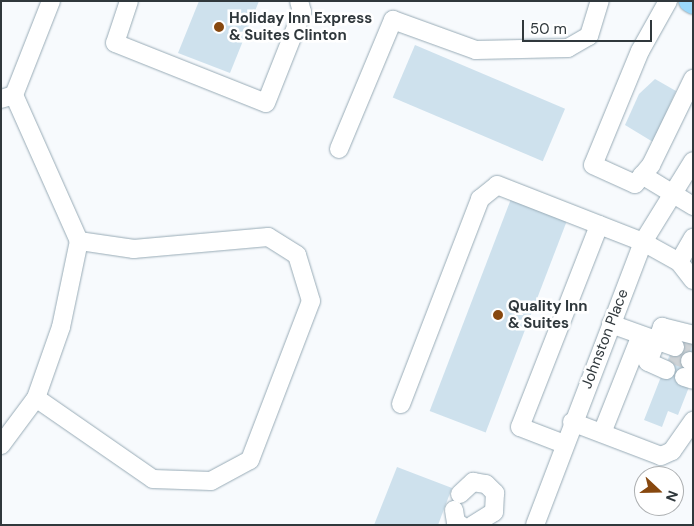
<!DOCTYPE html>
<html>
<head>
<meta charset="utf-8">
<style>
	body { margin:0 }
	#map { position:relative; width:694px; height:526px; overflow:hidden; background:#f7fafd; font-family:"DM Sans",sans-serif }
	div>[style] { position:absolute }
	.building>* { inset:0; background:#cee1ed; transform-origin:0 0 }
	.minor-tunnel>* { height:18px; margin-top:-9px; transform-origin:0; background:repeating-linear-gradient(90deg,#cfd3d6 0 18px,transparent 0 27px) }
	.roads { filter:drop-shadow(0 0 1px #98abb6) drop-shadow(0 0 1px #98abb6) }
	.minor>* { height:18px; margin:-9px; padding:0 9px; transform-origin:9px; border-radius:9px; background:#fff }
	.major>* { height:21px; margin:-10.5px; padding:0 10.5px; transform-origin:10.5px; border-radius:10.5px; background:#9bd9fb }
	.dots>* { width:14px; height:14px; translate:-50% -50%; box-sizing:border-box; border:2px solid #fff; border-radius:50% }
	span { translate:-50% -50%; white-space:nowrap; text-align:center; line-height:1.15; -webkit-text-stroke:5px #fff; paint-order:stroke }
	.poi-label { font-size:15px; color:#30383c; font-weight:700 }
	.left { translate:0 -50%; text-align:left }
	.street-label { font-size:15px; color:#30383c }
	.frame { position:absolute; inset:0; border:2px solid #30383c; pointer-events:none }
	.north { position:absolute; left:634px; top:466px; width:50px; height:50px; box-sizing:border-box; background:#fff; border:1px solid #acafb1; border-radius:50%; rotate:111deg; font-size:14px; font-weight:700; line-height:20px; text-align:center; color:#30383c }
	.north::after { content:''; display:block; margin:auto; width:18px; height:22px; background:#87480f; clip-path:polygon(50% 0,100% 100%,50% 72%,0 100%) }
	.scale { position:absolute; left:522px; top:20px; width:130px; height:22px; box-sizing:border-box; border:2px solid #30383c; border-top:0; padding-left:6px; font-size:15px; line-height:18px; white-space:nowrap; color:#30383c; -webkit-text-stroke:4px #fff; paint-order:stroke }
</style>
</head>
<body>
<div id="map">
	<div class="building">
		<i style="clip-path:polygon(199px 1px,259px 1px,230px 73px,178px 53px)"></i>
		<i style="left:415px;top:45px;width:163px;height:57px;rotate:23deg"></i>
		<i style="clip-path:polygon(655px 79px,676px 91px,653px 142px,625px 125px,639px 94px)"></i>
		<i style="left:511px;top:199px;width:60px;height:227px;rotate:21deg"></i>
		<i style="clip-path:polygon(679px 331px,693px 337px,693px 349px,679px 383px,689px 387px,678px 415px,668px 411px,662px 427px,644px 420px)"></i>
		<i style="clip-path:polygon(397px 467px,452px 488px,438px 525px,374px 525px)"></i>
	</div>
	<div class="minor-tunnel">
		<i style="left:677px;top:338px;width:17px;rotate:24deg"></i>
		<i style="left:671px;top:354px;width:20px;rotate:20deg"></i>
	</div>
	<div class="roads">
		<div class="minor">
			<i style="left:129px;top:1px;width:44px;rotate:108.4deg"></i>
			<i style="left:115px;top:43px;width:162px;rotate:21.7deg"></i>
			<i style="left:266px;top:103px;width:98px;rotate:-68.4deg"></i>
			<i style="left:302px;top:12px;width:11px;rotate:-105deg"></i>
			<i style="left:668px;top:1px;width:57px;rotate:119.2deg"></i>
			<i style="left:640px;top:51px;width:123px;rotate:112.4deg"></i>
			<i style="left:593px;top:165px;width:46px;rotate:24.3deg"></i>
			<i style="left:635px;top:184px;width:25px;rotate:-50deg"></i>
			<i style="left:651px;top:165px;width:96px;rotate:-64deg"></i>
			<i style="left:1px;top:99px;width:14px;rotate:-17deg"></i>
			<i style="left:14px;top:95px;width:101px;rotate:-68.5deg"></i>
			<i style="left:339px;top:149px;width:140px;rotate:-67.3deg"></i>
			<i style="left:393px;top:20px;width:88px;rotate:19.9deg"></i>
			<i style="left:476px;top:50px;width:92px;rotate:-1.2deg"></i>
			<i style="left:568px;top:48px;width:24px;rotate:-30deg"></i>
			<i style="left:589px;top:36px;width:37px;rotate:-73deg"></i>
			<i style="left:642px;top:175px;width:60px;rotate:31.3deg"></i>
			<i style="left:679px;top:262px;width:28px;rotate:-60deg"></i>
			<i style="left:611px;top:324px;width:68px;rotate:19.8deg"></i>
			<i style="left:690px;top:361px;width:4px;rotate:34deg"></i>
			<i style="left:666px;top:370px;width:20px;rotate:-156deg"></i>
			<i style="left:648px;top:362px;width:38px;rotate:-68deg"></i>
			<i style="left:662px;top:327px;width:32px;rotate:14deg"></i>
			<i style="left:684px;top:377px;width:9px;rotate:18deg"></i>
			<i style="left:36px;top:398px;width:142px;rotate:34.7deg"></i>
			<i style="left:153px;top:479px;width:58px;rotate:2deg"></i>
			<i style="left:211px;top:481px;width:44px;rotate:-28.3deg"></i>
			<i style="left:250px;top:460px;width:170px;rotate:-69deg"></i>
			<i style="left:311px;top:301px;width:48px;rotate:-106.9deg"></i>
			<i style="left:297px;top:255px;width:34px;rotate:-148deg"></i>
			<i style="left:268px;top:237px;width:135px;rotate:174.9deg"></i>
			<i style="left:134px;top:249px;width:56px;rotate:-171.7deg"></i>
			<i style="left:401px;top:404px;width:220px;rotate:-68.9deg"></i>
			<i style="left:480px;top:199px;width:22px;rotate:-39deg"></i>
			<i style="left:497px;top:185px;width:157px;rotate:21.3deg"></i>
			<i style="left:643px;top:242px;width:41px;rotate:29.1deg"></i>
			<i style="left:679px;top:262px;width:23px;rotate:52deg"></i>
			<i style="left:572px;top:422px;width:95px;rotate:20.9deg"></i>
			<i style="left:661px;top:456px;width:12px;rotate:-24deg"></i>
			<i style="left:672px;top:451px;width:37px;rotate:-55deg"></i>
			<i style="left:602px;top:433px;width:105px;rotate:-68.3deg"></i>
			<i style="left:564px;top:444px;width:47px;rotate:-158.9deg"></i>
			<i style="left:520px;top:427px;width:217px;rotate:-68.6deg"></i>
			<i style="left:1px;top:445px;width:59px;rotate:-53.3deg"></i>
			<i style="left:36px;top:398px;width:75px;rotate:-70.6deg"></i>
			<i style="left:61px;top:327px;width:88px;rotate:-78.2deg"></i>
			<i style="left:79px;top:241px;width:160px;rotate:-114deg"></i>
			<i style="left:460px;top:494px;width:18px;rotate:-43deg"></i>
			<i style="left:473px;top:482px;width:13px;rotate:9deg"></i>
			<i style="left:486px;top:484px;width:13px;rotate:45deg"></i>
			<i style="left:495px;top:493px;width:19px;rotate:93deg"></i>
			<i style="left:494px;top:512px;width:25px;rotate:148deg"></i>
			<i style="left:454px;top:510px;width:13px;rotate:81deg"></i>
			<i style="left:456px;top:523px;width:5px;rotate:22deg"></i>
			<i style="left:535px;top:525px;width:303px;rotate:-69.1deg"></i>
			<i style="left:643px;top:242px;width:95px;rotate:-58.3deg"></i>
		</div>
		<div class="major">
			<i style="left:689px;top:1px;width:4px;rotate:27deg"></i>
		</div>
	</div>
	<div class="dots">
		<i style="left:219px;top:27px;background:#87480f"></i>
		<i style="left:498px;top:315px;background:#87480f"></i>
	</div>
	<div class="poi-label">
		<span class="left" style="left:229px;top:27px">Holiday Inn Express<br>&amp; Suites Clinton</span>
		<span class="left" style="left:508px;top:315px">Quality Inn<br>&amp; Suites</span>
	</div>
	<div class="street-label">
		<span style="left:605px;top:339px;rotate:-69deg">Johnston Place</span>
	</div>
	<div class="frame"></div>
	<div class="north">N</div>
	<div class="scale">50 m</div>
</div>
</body>
</html>
